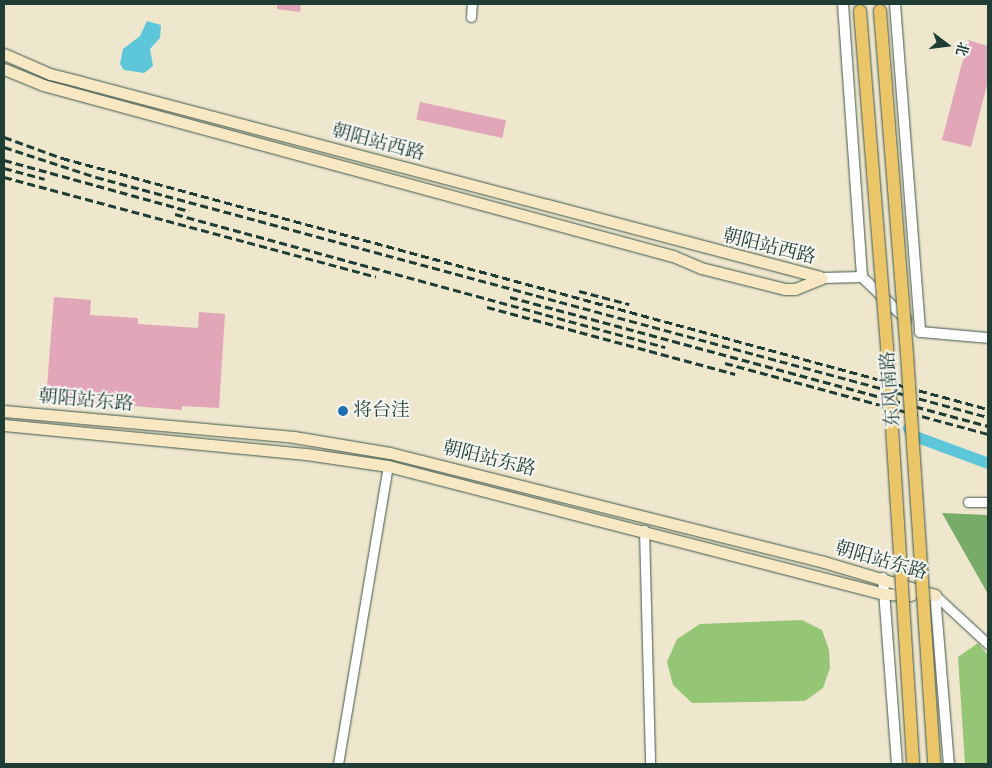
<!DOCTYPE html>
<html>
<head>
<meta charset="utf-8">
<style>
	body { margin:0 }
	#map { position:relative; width:992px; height:768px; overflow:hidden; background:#eee6cd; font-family:"IM FELL DW Pica","Noto Serif SC",serif }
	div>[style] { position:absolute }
	.green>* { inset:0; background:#94c676 }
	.forest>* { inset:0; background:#77ab67 }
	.water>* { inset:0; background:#5dc6d8 }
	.canal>* { height:11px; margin:-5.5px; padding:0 5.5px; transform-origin:5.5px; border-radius:5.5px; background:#5dc6d8 }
	.building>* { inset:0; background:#e2a6b9; transform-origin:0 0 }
	.roads { filter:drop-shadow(0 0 1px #3e564b) drop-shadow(0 0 1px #3e564b) }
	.minor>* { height:9px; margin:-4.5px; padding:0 4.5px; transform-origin:4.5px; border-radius:4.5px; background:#fff }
	.tertiary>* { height:10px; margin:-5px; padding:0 5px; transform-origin:5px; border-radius:5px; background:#fff }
	.secondary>* { height:11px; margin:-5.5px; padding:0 5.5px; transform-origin:5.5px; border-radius:5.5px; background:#f7e8c3 }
	.rail>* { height:3px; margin-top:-1.5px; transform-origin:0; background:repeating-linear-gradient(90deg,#1f3d34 0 8px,transparent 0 12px) }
	.bridges { filter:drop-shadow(0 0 1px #3e564b) drop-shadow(0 0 1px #3e564b) }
	.primary-bridge>* { height:12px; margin:-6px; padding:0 6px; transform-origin:6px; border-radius:6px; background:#ebc669 }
	.dots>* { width:14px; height:14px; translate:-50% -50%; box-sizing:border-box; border:2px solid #f6f6f2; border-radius:50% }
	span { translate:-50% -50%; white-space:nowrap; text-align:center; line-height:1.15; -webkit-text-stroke:4px #f6f6f2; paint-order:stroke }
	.street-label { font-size:19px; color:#1f3d34 }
	.poi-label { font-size:19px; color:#1f3d34 }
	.left { translate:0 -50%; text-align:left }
	.frame { position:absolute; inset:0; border:5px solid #1f3d34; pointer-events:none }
	.north { position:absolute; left:922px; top:20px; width:50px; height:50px; -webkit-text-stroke:4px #f6f6f2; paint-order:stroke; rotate:105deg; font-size:14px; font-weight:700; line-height:20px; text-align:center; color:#1f3d34 }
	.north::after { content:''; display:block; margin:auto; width:18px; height:22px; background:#1f3d34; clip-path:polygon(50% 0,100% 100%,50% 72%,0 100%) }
</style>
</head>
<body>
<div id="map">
	<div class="green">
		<i style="clip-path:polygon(802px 620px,822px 630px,829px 650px,830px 668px,823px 688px,805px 701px,692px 703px,673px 685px,667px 662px,677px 639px,700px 624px)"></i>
		<i style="clip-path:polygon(978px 643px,988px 655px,988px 764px,965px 764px,958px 657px)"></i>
	</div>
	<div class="forest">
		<i style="clip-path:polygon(942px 513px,988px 515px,988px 594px)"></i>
	</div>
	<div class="water">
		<i style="clip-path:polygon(147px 21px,161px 25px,160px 38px,150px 49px,153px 66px,144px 73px,124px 70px,120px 64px,123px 49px,140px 36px)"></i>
	</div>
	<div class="canal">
		<i style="left:908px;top:428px;width:8px;rotate:60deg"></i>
		<i style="left:912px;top:435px;width:81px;rotate:20.2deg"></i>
	</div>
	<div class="building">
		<i style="clip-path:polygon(277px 4px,301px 4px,300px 12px,277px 9px)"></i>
		<i style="clip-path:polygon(968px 40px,988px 46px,988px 81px,971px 147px,942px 140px)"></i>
		<i style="left:420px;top:102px;width:88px;height:18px;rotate:12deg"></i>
		<i style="clip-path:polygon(54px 297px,91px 300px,90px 315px,138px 318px,138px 324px,198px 328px,199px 312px,225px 314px,219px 408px,182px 406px,182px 410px,46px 399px)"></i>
	</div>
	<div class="roads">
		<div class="minor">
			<i style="left:471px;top:17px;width:13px;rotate:-86deg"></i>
			<i style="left:968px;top:502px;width:20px"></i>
			<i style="left:644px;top:530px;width:234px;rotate:88.5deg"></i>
			<i style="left:935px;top:595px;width:72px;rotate:42.8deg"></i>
			<i style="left:338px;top:764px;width:302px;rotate:-80.5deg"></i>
		</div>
		<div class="tertiary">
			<i style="left:843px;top:4px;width:274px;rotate:86deg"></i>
			<i style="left:895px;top:4px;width:329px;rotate:85.6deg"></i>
			<i style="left:822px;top:278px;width:40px;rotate:-1.4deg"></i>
			<i style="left:862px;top:277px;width:61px;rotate:43.7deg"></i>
			<i style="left:920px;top:332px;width:68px;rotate:5deg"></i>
			<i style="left:883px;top:578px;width:187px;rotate:85.7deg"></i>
			<i style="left:935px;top:595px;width:170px;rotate:85.3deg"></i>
		</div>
		<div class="secondary">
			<i style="left:4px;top:54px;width:50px;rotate:23.5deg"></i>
			<i style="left:50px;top:74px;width:32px;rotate:14deg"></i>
			<i style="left:81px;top:82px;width:764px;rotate:14.78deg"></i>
			<i style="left:4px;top:69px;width:42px;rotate:22.3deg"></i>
			<i style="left:43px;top:85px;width:653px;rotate:15.19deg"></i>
			<i style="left:673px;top:256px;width:30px;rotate:23deg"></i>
			<i style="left:701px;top:268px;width:87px;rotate:14deg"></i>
			<i style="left:785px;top:289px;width:10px"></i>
			<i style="left:795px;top:289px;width:29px;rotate:-22deg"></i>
			<i style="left:4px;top:411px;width:291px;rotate:5.1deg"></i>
			<i style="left:294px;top:437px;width:97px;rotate:9.5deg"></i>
			<i style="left:390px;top:453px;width:447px;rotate:14.1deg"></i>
			<i style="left:824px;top:562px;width:116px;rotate:16.6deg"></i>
			<i style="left:4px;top:425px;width:303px;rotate:5.5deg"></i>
			<i style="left:306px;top:454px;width:83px;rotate:8.3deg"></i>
			<i style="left:388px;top:466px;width:512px;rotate:14.47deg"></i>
			<i style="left:884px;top:594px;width:27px;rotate:2deg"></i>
		</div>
	</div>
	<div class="rail">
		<i style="left:4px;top:137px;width:62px;rotate:19.9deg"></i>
		<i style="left:62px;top:158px;width:959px;rotate:15.17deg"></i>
		<i style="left:4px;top:147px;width:97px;rotate:18.1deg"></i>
		<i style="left:96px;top:177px;width:924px;rotate:15.06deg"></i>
		<i style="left:4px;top:160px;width:192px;rotate:15.4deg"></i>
		<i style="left:4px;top:168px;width:42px;rotate:15deg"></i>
		<i style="left:4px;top:177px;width:385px;rotate:15deg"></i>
		<i style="left:175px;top:214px;width:508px;rotate:15.19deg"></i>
		<i style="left:579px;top:291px;width:52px;rotate:14.6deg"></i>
		<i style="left:510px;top:297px;width:495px;rotate:15.1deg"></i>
		<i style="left:487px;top:307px;width:257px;rotate:15.1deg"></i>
		<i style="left:725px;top:363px;width:272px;rotate:15.1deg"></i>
	</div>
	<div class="bridges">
		<div class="primary-bridge">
			<i style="left:860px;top:11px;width:338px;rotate:85.4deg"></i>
			<i style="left:887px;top:348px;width:417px;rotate:86.4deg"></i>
			<i style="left:880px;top:11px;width:344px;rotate:85.5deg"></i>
			<i style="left:907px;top:354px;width:411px;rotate:86.2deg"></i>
		</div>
	</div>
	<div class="dots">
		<i style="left:343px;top:411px;background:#1f6fb2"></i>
	</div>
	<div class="street-label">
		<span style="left:378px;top:143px;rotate:15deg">朝阳站西路</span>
		<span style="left:769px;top:247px;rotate:14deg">朝阳站西路</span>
		<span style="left:891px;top:389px;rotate:-94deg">东风南路</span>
		<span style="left:86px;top:401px;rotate:5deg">朝阳站东路</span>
		<span style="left:489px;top:459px;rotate:14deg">朝阳站东路</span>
		<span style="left:881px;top:561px;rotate:16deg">朝阳站东路</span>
	</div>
	<div class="poi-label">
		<span class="left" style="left:353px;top:411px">将台洼</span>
	</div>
	<div class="frame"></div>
	<div class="north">北</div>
</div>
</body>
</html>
